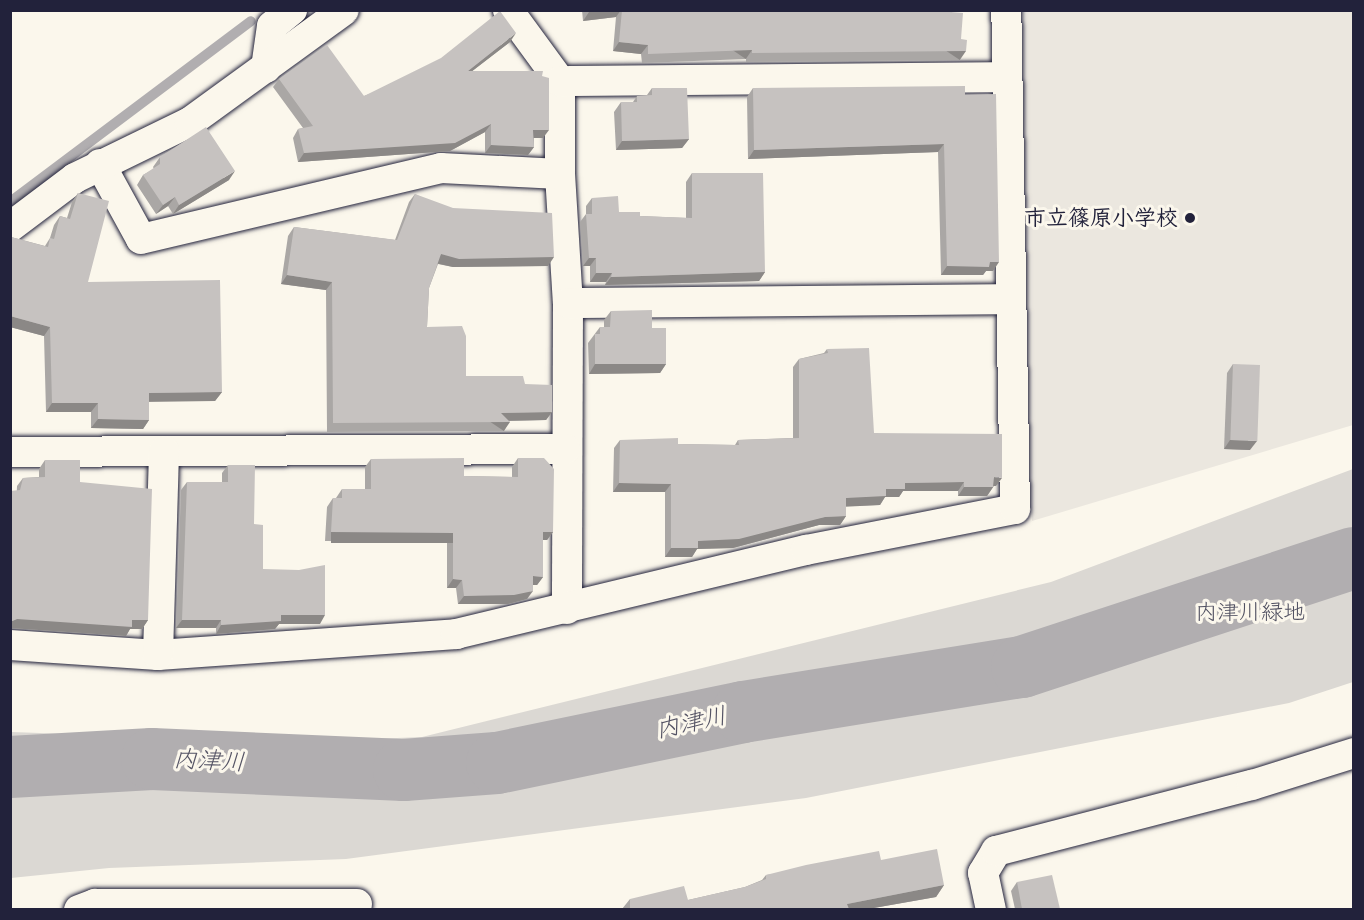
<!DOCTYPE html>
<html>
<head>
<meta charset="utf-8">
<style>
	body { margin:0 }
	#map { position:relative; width:1364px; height:920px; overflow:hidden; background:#fbf7ec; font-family:"Shantell Sans","Klee One",sans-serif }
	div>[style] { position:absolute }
	.built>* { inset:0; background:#ebe7df }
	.green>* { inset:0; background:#dbd8d3 }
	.stream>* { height:10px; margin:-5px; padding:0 5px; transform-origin:5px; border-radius:5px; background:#b1aeb0 }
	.river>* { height:62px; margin:-31px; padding:0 31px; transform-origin:31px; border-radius:31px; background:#b1aeb0 }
	.roads { filter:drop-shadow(0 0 2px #22223b) drop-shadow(0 0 2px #22223b) }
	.street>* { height:30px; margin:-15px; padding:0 15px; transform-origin:15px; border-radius:15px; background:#fbf7ec }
	.wall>* { inset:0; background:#aaa7a5 }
	.shaded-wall>* { inset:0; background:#8b8886; transform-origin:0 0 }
	.building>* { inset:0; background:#c6c2c0; transform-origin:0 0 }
	.dots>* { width:16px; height:16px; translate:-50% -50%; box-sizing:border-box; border:3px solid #fbf7ec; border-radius:50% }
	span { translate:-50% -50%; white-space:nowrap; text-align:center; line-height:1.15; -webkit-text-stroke:6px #fbf7ec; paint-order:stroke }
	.poi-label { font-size:22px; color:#22223b; font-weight:700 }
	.right { translate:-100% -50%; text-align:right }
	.park-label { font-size:22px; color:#505061 }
	.water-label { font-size:24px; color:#545364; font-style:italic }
	.frame { position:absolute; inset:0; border:12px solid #22223b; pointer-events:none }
</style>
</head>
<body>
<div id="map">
	<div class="built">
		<i style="clip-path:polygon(1023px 11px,1353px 11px,1353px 425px,1032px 521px)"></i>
	</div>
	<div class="green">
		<i style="clip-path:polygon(1353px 469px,1353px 682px,1289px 703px,806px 798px,346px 859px,109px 868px,11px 878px,11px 732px,296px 742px,422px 737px,1051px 582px)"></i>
	</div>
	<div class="stream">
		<i style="left:10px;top:202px;width:301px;rotate:-36.9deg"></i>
	</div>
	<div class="river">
		<i style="left:10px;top:767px;width:142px;rotate:-3.2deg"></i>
		<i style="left:152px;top:759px;width:252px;rotate:2.5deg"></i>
		<i style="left:404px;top:770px;width:93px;rotate:-4.3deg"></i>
		<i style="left:497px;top:763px;width:251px;rotate:-11.7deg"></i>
		<i style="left:743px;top:712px;width:283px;rotate:-9.2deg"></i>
		<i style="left:1022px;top:667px;width:349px;rotate:-18.2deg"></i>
	</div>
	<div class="roads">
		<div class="street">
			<i style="left:508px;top:10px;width:88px;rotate:53.8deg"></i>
			<i style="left:560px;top:81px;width:93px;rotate:90deg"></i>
			<i style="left:560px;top:174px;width:129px;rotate:86.5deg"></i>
			<i style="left:568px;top:303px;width:306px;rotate:90.2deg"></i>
			<i style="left:266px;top:68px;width:42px;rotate:-81.9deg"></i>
			<i style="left:272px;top:26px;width:26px;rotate:-39deg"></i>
			<i style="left:560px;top:81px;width:447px;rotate:-0.5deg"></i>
			<i style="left:100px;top:164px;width:85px;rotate:61.3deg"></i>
			<i style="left:141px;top:239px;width:308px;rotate:-13.3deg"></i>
			<i style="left:441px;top:168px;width:119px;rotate:2.9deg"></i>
			<i style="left:10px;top:227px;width:81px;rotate:-37deg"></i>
			<i style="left:75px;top:178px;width:128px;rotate:-26deg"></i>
			<i style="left:190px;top:122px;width:190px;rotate:-36deg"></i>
			<i style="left:568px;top:303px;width:442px;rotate:-0.5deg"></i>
			<i style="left:10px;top:452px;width:555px;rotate:-0.31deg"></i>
			<i style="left:10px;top:645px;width:148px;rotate:3.9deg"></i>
			<i style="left:158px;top:655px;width:299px;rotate:-4deg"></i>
			<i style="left:456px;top:634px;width:360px;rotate:-13.5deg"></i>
			<i style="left:806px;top:550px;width:213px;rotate:-11.1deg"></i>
			<i style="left:1015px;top:509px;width:499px;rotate:-91deg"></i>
			<i style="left:158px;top:655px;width:204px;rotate:-88.3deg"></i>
			<i style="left:79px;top:910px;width:17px;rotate:-21deg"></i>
			<i style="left:95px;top:904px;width:262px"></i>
			<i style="left:991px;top:910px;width:38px;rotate:-102deg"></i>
			<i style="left:983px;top:873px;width:26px;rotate:-59deg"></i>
			<i style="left:996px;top:851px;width:264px;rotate:-14.5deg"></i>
			<i style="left:1252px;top:785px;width:107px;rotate:-17.4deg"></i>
		</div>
	</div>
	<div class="wall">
		<i style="clip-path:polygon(582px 10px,951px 10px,961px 39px,960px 60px,746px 62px,746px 59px,642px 63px,641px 54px,613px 51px,616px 17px,583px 21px)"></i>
		<i style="clip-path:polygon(510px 42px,472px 71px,543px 138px,534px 138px,534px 147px,528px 155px,485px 153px,485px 132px,450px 151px,298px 162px,293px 138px,298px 129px,303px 128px,273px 87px,279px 79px,364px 96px)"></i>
		<i style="clip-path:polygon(652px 88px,689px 139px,682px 148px,616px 150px,614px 112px,621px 102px,633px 102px,637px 96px,647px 95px)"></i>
		<i style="clip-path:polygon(753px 88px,965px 95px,993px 271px,986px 271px,983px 275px,941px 275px,938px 152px,748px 159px,747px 97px)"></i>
		<i style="clip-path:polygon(160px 157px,229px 180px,173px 214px,168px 206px,156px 214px,137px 185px,143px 175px,154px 169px,153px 167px)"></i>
		<i style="clip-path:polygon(692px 173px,765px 272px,759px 281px,605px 285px,606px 282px,590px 282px,590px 266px,583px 266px,580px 222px,586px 214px,586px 206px,592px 198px,619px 212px,640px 216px,686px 218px,686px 182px)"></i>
		<i style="clip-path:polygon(78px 193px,88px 282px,222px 392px,215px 401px,149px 401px,149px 420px,143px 429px,91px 428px,91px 412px,46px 412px,44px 336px,10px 327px,10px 238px,11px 237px,45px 246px,50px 238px,54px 225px,60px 216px,67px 218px,72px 202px)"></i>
		<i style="clip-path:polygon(415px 194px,548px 266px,453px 267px,438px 264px,429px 288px,427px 327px,466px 376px,525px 384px,552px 412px,546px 420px,509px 421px,504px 431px,327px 432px,326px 290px,281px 284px,288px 236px,294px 227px,395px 240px,409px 202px)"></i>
		<i style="clip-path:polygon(611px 311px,652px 328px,666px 364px,660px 373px,589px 374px,588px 343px,600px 327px,604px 327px,604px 320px)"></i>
		<i style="clip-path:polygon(827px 349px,874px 433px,996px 486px,994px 486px,987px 496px,958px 496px,958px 491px,903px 491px,899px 497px,885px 497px,880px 505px,846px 506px,846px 516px,840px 525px,819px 525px,733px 548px,697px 549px,692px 557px,665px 557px,665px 492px,613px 492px,614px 448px,620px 440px,678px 444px,735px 445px,738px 440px,793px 438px,793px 367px,799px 359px,824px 353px)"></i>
		<i style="clip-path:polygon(1233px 364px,1250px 450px,1224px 449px,1227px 373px)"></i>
		<i style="clip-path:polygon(518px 458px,553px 532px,547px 540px,543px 540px,543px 577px,537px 585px,533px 585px,527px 599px,508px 604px,458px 604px,456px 588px,447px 588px,447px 542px,325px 541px,327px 507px,333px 498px,336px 498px,342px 489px,365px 489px,365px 467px,371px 459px,464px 476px,512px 477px,512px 467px)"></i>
		<i style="clip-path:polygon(45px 460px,80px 482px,148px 620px,142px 629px,130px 629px,126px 636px,11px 628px,17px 486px,23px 478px,39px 477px,39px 469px)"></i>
		<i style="clip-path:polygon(228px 465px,254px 524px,263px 569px,320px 624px,279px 624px,275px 629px,216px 634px,216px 628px,176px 628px,181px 490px,187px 482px,222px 482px,222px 473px)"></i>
		<i style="clip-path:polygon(881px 860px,944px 885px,936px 897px,868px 909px,622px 909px,630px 899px,688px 900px,745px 887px,762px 880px,766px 875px)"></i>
		<i style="clip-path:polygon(1017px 882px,1060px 909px,1015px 909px,1011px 891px)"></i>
	</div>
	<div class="shaded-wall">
		<i style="clip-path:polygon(605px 10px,621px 10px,616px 17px,583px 21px,589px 12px)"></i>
		<i style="clip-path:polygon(516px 33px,510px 42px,462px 79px,468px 71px)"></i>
		<i style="clip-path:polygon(619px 42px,648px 45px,641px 54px,613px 51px)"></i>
		<i style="left:752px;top:50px;width:11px;height:104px;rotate:124deg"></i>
		<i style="left:966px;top:51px;width:11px;height:214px;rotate:124deg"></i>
		<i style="clip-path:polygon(491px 124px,485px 132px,450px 151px,298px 162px,304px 153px)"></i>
		<i style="clip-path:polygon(533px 130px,549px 130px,543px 138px,528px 138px)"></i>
		<i style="clip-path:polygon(689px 139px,682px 148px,616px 150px,622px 141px)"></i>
		<i style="clip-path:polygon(944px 144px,938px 152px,748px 159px,754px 150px)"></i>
		<i style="clip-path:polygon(491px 145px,534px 147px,528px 155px,485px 153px)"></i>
		<i style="clip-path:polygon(235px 171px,229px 180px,173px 214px,179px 205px)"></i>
		<i style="clip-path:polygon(175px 197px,168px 206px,156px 214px,163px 205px)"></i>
		<i style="clip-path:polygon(441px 254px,554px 257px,548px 266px,453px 267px,435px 263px)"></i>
		<i style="clip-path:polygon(589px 258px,596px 258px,590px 266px,583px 266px)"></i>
		<i style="clip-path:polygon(990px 262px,999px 262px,993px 271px,986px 271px,983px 275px,941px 275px,947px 266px)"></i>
		<i style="clip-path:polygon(765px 272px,759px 281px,605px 285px,611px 277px)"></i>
		<i style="clip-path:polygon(596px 273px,612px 273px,606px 282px,590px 282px)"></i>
		<i style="clip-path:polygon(287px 275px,332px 282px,326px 290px,281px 284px)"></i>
		<i style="clip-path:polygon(10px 316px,50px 327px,44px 336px,10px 327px)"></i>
		<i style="clip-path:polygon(595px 364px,666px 364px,660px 373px,589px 374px)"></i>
		<i style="clip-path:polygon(222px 392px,215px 401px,142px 402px,149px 393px)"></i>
		<i style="clip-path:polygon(52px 403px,98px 403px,91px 412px,46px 412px)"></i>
		<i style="clip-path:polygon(552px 412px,546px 420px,495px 421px,501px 413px)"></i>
		<i style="clip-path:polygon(98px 419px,149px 420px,143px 429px,91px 428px)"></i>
		<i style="left:510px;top:422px;width:11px;height:177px;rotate:124deg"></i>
		<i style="clip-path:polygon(1230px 440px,1257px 441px,1250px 450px,1224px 449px)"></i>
		<i style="clip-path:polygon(994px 477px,1002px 478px,996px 486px,988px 486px)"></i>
		<i style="clip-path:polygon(964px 482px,958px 491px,903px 491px,899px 497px,885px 497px,880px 505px,840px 507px,846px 498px,886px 489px,905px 483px)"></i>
		<i style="clip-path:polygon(619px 483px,671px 484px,665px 492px,613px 492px)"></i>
		<i style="clip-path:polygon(964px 487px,993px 487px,987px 496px,958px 496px)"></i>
		<i style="clip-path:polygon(846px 516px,840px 525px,819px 525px,733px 548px,697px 549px,692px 557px,665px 557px,671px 548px,698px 541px,825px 517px)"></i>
		<i style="left:331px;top:532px;width:122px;height:11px"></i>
		<i style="clip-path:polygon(543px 532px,553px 532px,547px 540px,537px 540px)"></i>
		<i style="clip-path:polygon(533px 576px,543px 577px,537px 585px,528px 585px)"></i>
		<i style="clip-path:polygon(453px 579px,462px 580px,456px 588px,447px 588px)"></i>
		<i style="clip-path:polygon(533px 591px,527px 599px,508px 604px,458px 604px,464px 596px)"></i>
		<i style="clip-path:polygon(281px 615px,325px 615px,320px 624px,279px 624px,275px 629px,216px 634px,221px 625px)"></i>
		<i style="clip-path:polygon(17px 619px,132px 620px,148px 620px,142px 629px,130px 629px,126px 636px,10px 628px,10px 622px)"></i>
		<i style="clip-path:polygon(182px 620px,221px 620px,216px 628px,176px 628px)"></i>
		<i style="clip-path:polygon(944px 885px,936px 897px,868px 909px,843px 909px,847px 904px)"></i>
	</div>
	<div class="building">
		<i style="clip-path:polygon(589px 10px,605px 10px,589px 12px)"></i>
		<i style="clip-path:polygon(622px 10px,951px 10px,951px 12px,963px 13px,961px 39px,967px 40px,966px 51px,752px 53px,752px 50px,648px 54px,648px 45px,619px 42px)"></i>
		<i style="clip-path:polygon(500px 11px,516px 33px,468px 71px,543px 71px,542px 76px,549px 78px,549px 130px,533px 130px,534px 147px,491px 145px,491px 124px,455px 143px,304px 153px,298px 129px,313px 126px,279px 79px,327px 45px,364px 96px,441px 58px)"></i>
		<i style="clip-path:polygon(965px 86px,965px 95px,996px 94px,999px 262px,990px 262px,989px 267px,947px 266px,944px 144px,754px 150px,753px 88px)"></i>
		<i style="clip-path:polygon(652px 88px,687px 88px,689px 139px,622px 141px,621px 102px,637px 102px,637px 96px,652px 95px)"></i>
		<i style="clip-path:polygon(206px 127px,235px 171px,179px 205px,175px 197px,163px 205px,143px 175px,160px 164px,160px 157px)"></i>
		<i style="clip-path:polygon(692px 173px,763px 173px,765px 272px,611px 277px,612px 273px,596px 273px,596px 258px,589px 258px,586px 214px,592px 214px,592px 198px,618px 196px,619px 212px,640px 212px,640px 216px,692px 218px)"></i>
		<i style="clip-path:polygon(78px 193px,109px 201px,88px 282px,220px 280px,222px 392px,149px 393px,149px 420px,98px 419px,98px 403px,52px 403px,50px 327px,10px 316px,10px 241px,11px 237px,48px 247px,50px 238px,54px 239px,60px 216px,70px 219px)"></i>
		<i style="clip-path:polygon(415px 194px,453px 208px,552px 213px,554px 257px,459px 259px,441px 254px,429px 288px,427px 327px,462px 326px,466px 336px,466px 376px,523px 376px,525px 384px,552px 385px,552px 412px,501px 413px,510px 422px,333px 423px,332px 282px,287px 275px,294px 227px,397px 240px)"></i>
		<i style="clip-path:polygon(652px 310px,652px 328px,666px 328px,666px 364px,595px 364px,595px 334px,600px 334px,600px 327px,610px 327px,611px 311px)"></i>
		<i style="clip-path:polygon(869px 348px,874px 433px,1002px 434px,1002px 478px,994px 477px,993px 487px,964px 487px,964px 482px,905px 483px,905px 489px,886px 489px,886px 496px,846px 498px,846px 516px,825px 517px,739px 539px,698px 541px,698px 548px,671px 548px,671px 484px,619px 483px,620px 440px,678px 438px,678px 444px,739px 445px,738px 440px,799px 438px,799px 359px,828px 353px,827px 349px)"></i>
		<i style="left:1233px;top:364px;width:27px;height:76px;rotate:2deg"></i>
		<i style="clip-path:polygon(464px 458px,464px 476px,518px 477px,518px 458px,544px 458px,554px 469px,553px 532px,543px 532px,543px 577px,533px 576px,533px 591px,514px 595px,464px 596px,462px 580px,453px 579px,453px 533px,331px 532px,333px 498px,342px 498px,342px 489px,371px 489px,371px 459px)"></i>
		<i style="clip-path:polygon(45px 460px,80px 460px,80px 482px,152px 489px,148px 620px,132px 620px,132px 627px,17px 619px,10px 622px,10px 491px,20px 490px,23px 478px,45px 477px)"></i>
		<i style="clip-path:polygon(228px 465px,255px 465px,254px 524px,263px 525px,263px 569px,299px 570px,325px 565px,325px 615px,281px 615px,281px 621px,221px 625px,221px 620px,182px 620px,187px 482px,228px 482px)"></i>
		<i style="clip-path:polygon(937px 849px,944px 885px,847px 904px,849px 909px,630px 909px,630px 899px,684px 886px,688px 900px,745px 887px,766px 879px,766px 875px,806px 865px,879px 851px,881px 860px)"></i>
		<i style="clip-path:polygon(1052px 875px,1060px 909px,1022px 909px,1017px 882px)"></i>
	</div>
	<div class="dots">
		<i style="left:1190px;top:218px;background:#22223b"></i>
	</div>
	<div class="poi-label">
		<span class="right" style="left:1178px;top:218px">市立篠原小学校</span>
	</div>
	<div class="park-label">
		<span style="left:1250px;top:612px">内津川緑地</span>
	</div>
	<div class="water-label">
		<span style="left:691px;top:723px;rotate:-12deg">内津川</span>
		<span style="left:209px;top:761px;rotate:3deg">内津川</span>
	</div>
	<div class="frame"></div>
</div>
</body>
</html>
